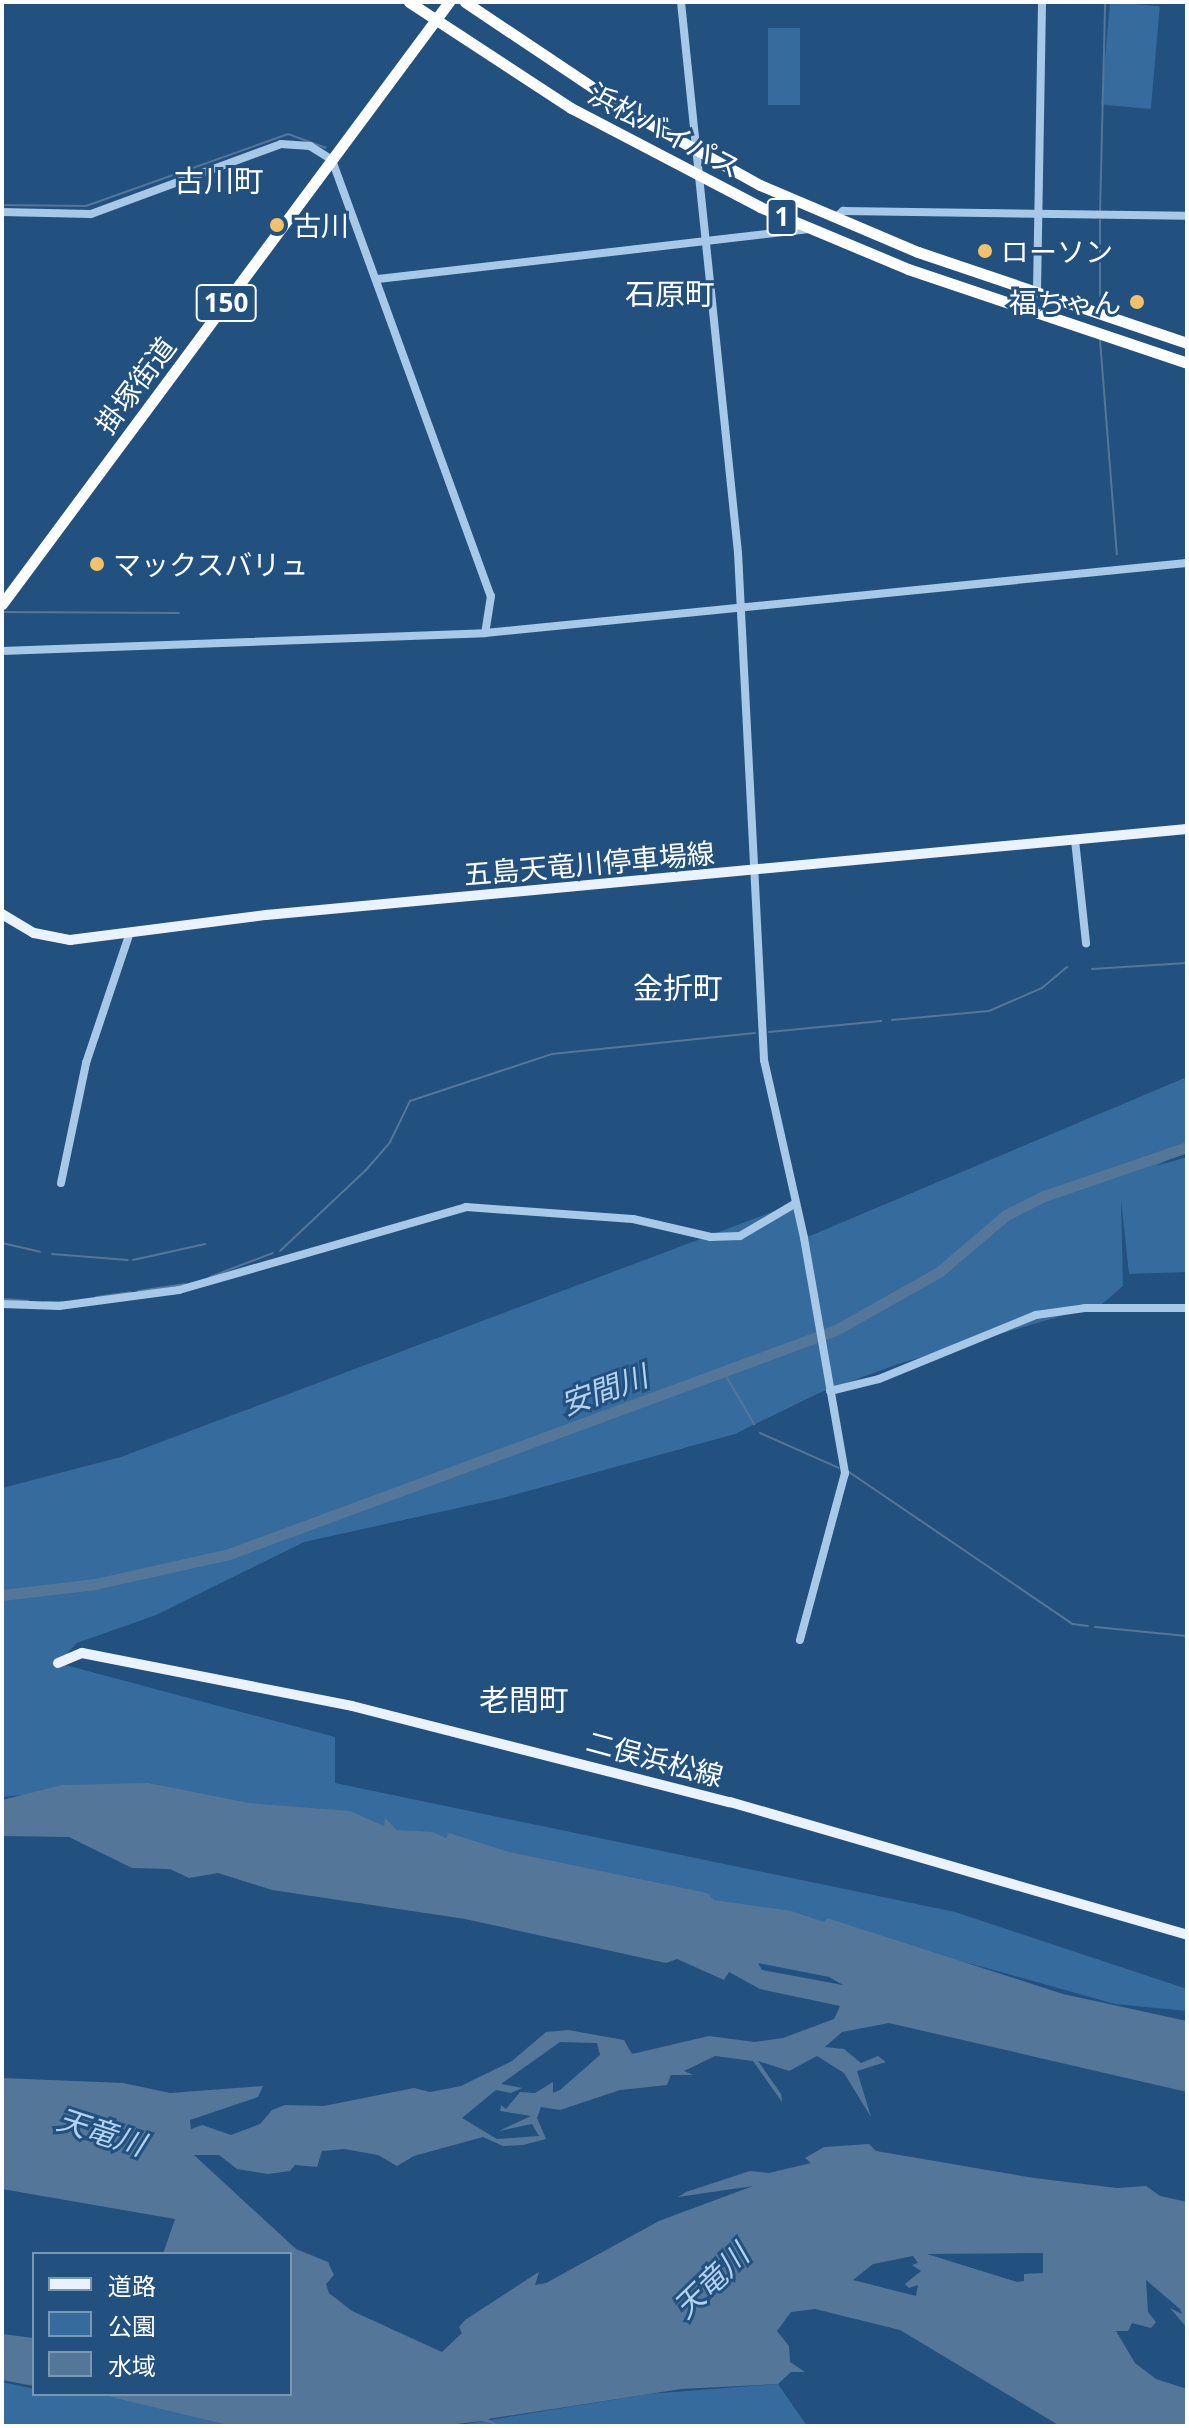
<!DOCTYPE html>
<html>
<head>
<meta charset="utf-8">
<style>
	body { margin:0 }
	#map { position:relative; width:1189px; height:2428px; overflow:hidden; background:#22517f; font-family:"Open Sans","Noto Sans JP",sans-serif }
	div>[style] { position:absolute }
	.green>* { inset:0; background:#366b9d; transform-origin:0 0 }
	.water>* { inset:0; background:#547698 }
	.stream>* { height:2px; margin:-1px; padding:0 1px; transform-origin:1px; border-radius:1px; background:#547698 }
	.river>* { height:11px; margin:-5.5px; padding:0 5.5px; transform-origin:5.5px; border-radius:5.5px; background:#547698 }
	.minor>* { height:8px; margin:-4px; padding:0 4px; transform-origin:4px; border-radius:4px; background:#a8c8e7 }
	.major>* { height:10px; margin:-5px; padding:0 5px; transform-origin:5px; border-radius:5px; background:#e9f2fd }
	.highway>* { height:11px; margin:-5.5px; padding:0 5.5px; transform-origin:5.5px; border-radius:5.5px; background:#fff }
	.dots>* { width:22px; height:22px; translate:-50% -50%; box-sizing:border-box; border:4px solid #22517f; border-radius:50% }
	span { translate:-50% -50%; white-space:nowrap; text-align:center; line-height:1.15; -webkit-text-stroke:6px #22517f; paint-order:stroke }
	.shield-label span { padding:2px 6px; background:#22517f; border:2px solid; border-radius:6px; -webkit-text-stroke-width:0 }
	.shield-label { font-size:26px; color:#fff; font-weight:700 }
	.street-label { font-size:28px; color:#fff }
	.poi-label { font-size:28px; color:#fff }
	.left { translate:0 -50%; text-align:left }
	.right { translate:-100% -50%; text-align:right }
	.neighbourhood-label { font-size:30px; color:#fff }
	.water-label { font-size:30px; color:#b3d2ef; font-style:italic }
	.frame { position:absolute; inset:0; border:4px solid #fff; pointer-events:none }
	.legend { position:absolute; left:32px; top:2252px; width:260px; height:144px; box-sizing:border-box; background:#22517f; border:2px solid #7a97b2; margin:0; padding:10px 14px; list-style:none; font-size:24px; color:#fff }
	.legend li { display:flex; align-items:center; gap:16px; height:40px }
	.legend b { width:40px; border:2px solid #7a97b2 }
</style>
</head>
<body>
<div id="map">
	<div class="green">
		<i style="left:1110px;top:2px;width:50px;height:103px;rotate:5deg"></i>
		<i style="left:768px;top:28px;width:32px;height:77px"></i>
		<i style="clip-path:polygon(1187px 1077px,1187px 1150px,1156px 1166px,1187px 1157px,1187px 1272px,1129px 1274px,1121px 1199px,1123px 1286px,1102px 1304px,898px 1364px,819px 1393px,735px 1434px,503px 1498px,304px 1542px,156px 1615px,77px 1643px,58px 1663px,335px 1737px,335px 1783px,955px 1912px,1187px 1989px,1187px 2011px,1115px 2004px,972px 1964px,149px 1783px,2px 1797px,2px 1488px,121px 1457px,796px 1203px,805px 1238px)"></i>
		<i style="clip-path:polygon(2px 2382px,34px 2389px,34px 2394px,108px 2394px,231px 2426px,2px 2426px)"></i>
		<i style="clip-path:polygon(778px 2384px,807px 2426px,454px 2426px,648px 2394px)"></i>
	</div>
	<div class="water">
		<i style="clip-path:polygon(evenodd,149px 1783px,249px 1803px,350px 1811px,384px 1826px,385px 1818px,397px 1830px,433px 1832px,446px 1838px,449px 1833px,509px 1852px,707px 1893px,714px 1900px,791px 1911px,824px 1922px,827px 1918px,1063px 1994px,1187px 2021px,1187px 2092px,889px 2023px,842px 2032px,825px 2047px,844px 2049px,861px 2063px,878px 2056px,886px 2062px,857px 2071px,871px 2117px,844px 2073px,817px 2056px,789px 2071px,758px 2061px,781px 2094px,782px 2102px,753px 2061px,715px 2056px,684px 2071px,693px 2075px,671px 2075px,667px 2085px,620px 2090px,560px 2110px,541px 2107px,537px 2118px,546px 2139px,523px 2145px,503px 2146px,483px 2137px,414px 2156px,397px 2166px,378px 2155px,344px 2149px,322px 2151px,317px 2167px,295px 2165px,290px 2171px,268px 2174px,237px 2169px,219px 2155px,194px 2155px,296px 2249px,328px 2262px,334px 2275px,326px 2284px,329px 2293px,352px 2311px,442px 2352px,462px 2333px,459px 2327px,465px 2320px,534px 2275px,539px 2272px,535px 2285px,546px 2283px,659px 2221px,753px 2186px,678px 2197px,686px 2192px,750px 2171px,769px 2173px,811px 2163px,805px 2158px,824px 2147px,869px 2144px,876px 2151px,1034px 2178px,1117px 2188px,1146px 2186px,1160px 2196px,1187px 2202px,1187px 2328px,1170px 2308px,1182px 2314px,1180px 2309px,1146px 2280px,1148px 2312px,1156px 2322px,1151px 2328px,1132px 2323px,1128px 2331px,1116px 2331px,1135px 2363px,1156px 2379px,1187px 2389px,1187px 2426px,1060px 2426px,900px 2330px,815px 2309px,791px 2312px,777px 2331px,789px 2346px,790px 2362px,805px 2372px,791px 2372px,778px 2384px,681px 2389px,488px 2419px,500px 2426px,483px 2421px,437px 2426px,232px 2426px,111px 2397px,107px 2394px,290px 2394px,290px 2254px,163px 2254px,175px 2219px,2px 2189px,2px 2078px,123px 2083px,170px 2093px,263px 2086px,258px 2097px,190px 2120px,191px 2129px,202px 2125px,231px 2135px,260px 2124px,272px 2110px,285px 2105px,324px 2106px,414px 2088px,430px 2092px,461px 2086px,512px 2061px,546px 2032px,568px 2030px,624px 2040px,632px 2054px,709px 2036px,755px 2042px,783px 2038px,834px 2019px,840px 2006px,760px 1989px,729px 1972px,724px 1980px,677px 1959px,666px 1963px,465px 1919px,272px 1890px,218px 1873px,189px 1878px,170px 1869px,132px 1868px,69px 1837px,2px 1836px,2px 1800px,62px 1785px,149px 1783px,758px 1963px,829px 1977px,843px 1985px,762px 1970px,758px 1963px,149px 1783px,560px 2042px,597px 2043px,600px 2055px,560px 2090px,553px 2093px,553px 2082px,535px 2093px,520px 2092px,506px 2109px,501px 2105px,500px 2111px,531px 2116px,499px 2131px,532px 2124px,539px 2136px,497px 2139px,462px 2118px,496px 2090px,511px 2093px,522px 2088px,501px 2084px,560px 2042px,149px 1783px,1043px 2253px,1043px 2273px,1024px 2274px,1024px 2281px,1017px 2282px,927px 2254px,1043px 2253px,149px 1783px,913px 2256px,918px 2263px,912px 2265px,921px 2271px,905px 2284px,909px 2288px,918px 2285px,916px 2296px,853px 2280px,873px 2264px,913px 2256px)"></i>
		<i style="clip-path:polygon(2px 2334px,34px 2338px,34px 2386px,2px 2380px)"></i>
	</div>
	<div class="stream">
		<i style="left:2px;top:205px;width:84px;rotate:0.7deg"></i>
		<i style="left:86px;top:206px;width:214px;rotate:-19.6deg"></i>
		<i style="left:288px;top:134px;width:40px;rotate:20.2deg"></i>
		<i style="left:1100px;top:213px;width:211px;rotate:-88.6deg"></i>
		<i style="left:1100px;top:309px;width:89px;rotate:-90deg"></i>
		<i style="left:1100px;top:340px;width:215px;rotate:85.5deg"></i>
		<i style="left:2px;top:612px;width:177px;rotate:0.3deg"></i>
		<i style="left:1092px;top:969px;width:95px;rotate:-3.6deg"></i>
		<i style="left:892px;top:1020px;width:97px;rotate:-5.3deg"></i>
		<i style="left:989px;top:1011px;width:58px;rotate:-23.5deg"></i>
		<i style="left:1042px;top:988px;width:33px;rotate:-40deg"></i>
		<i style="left:769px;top:1032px;width:113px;rotate:-5.6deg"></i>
		<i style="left:2px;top:1243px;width:39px;rotate:13deg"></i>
		<i style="left:280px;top:1251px;width:118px;rotate:-43.3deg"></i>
		<i style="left:366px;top:1170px;width:37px;rotate:-49deg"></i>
		<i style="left:390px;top:1142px;width:46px;rotate:-64deg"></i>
		<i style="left:410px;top:1101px;width:150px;rotate:-18.3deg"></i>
		<i style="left:552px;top:1054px;width:204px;rotate:-5.9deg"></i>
		<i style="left:52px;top:1254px;width:76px;rotate:4.5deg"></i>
		<i style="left:133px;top:1260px;width:74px;rotate:-12.5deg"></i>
		<i style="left:210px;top:1277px;width:67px;rotate:-20.9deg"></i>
		<i style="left:138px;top:1291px;width:48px;rotate:-8.5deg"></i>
		<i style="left:96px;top:1297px;width:35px;rotate:-8deg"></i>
		<i style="left:2px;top:1299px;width:26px;rotate:4deg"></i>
		<i style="left:45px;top:1302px;width:17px"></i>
		<i style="left:722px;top:1369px;width:64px;rotate:59.8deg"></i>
		<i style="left:760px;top:1433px;width:86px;rotate:23.9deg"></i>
		<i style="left:849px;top:1472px;width:271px;rotate:34.2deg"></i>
		<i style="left:1073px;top:1624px;width:15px;rotate:8deg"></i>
		<i style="left:1095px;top:1627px;width:92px;rotate:5.6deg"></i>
	</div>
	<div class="river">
		<i style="left:2px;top:1595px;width:94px;rotate:-6.7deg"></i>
		<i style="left:95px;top:1584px;width:137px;rotate:-12.6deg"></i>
		<i style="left:229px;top:1554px;width:647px;rotate:-20.26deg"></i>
		<i style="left:836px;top:1330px;width:118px;rotate:-29.4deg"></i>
		<i style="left:939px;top:1272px;width:88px;rotate:-40.4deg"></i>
		<i style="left:1006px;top:1215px;width:42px;rotate:-26.6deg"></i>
		<i style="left:1044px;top:1196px;width:151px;rotate:-18.9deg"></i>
	</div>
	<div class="minor">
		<i style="left:681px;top:2px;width:554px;rotate:84.09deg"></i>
		<i style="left:738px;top:553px;width:508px;rotate:87.06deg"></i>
		<i style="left:764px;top:1060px;width:182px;rotate:77.3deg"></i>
		<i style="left:804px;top:1238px;width:239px;rotate:80.1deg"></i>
		<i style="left:845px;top:1473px;width:173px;rotate:105.1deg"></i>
		<i style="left:2px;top:212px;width:89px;rotate:1.3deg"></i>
		<i style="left:91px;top:214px;width:202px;rotate:-20.2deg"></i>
		<i style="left:281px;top:144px;width:29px;rotate:4deg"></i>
		<i style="left:310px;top:146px;width:26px;rotate:32deg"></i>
		<i style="left:332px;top:160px;width:464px;rotate:70deg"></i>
		<i style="left:491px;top:596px;width:37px;rotate:99deg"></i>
		<i style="left:835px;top:218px;width:11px;rotate:-41deg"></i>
		<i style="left:843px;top:211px;width:344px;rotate:0.8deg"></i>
		<i style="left:378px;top:279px;width:434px;rotate:-6.6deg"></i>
		<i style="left:1037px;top:290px;width:288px;rotate:-89deg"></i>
		<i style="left:2px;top:651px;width:483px;rotate:-2.1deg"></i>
		<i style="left:485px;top:633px;width:705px;rotate:-5.69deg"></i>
		<i style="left:1075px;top:840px;width:104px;rotate:83.9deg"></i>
		<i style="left:61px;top:1183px;width:123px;rotate:-78.2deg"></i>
		<i style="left:86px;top:1063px;width:138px;rotate:-71.4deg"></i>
		<i style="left:2px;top:1304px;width:57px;rotate:2deg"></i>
		<i style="left:59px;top:1306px;width:121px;rotate:-7.6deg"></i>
		<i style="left:179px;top:1290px;width:299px;rotate:-16.1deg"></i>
		<i style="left:466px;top:1207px;width:167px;rotate:4.1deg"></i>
		<i style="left:633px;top:1219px;width:80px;rotate:13deg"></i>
		<i style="left:711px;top:1237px;width:29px;rotate:-2deg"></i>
		<i style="left:740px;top:1236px;width:65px;rotate:-30.5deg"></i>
		<i style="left:830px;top:1391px;width:50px;rotate:-13.8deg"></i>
		<i style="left:879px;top:1379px;width:170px;rotate:-22.2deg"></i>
		<i style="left:1036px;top:1315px;width:49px;rotate:-8.1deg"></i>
		<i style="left:1085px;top:1308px;width:102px"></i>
	</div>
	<div class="major">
		<i style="left:2px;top:914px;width:37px;rotate:31deg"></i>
		<i style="left:34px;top:933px;width:37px;rotate:11deg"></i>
		<i style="left:70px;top:940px;width:198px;rotate:-7.3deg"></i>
		<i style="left:266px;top:915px;width:925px;rotate:-5.33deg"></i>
		<i style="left:58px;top:1663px;width:26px;rotate:-23deg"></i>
		<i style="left:82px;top:1653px;width:275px;rotate:11.1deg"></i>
		<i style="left:352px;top:1706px;width:390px;rotate:14.3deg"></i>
		<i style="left:730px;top:1802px;width:476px;rotate:16.2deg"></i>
	</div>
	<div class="highway">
		<i style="left:409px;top:2px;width:194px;rotate:33.2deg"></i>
		<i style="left:571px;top:108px;width:213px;rotate:27.6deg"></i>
		<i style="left:760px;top:207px;width:160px;rotate:22.7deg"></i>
		<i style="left:908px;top:269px;width:294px;rotate:18.6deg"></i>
		<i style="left:465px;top:2px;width:203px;rotate:33.8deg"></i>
		<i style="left:634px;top:115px;width:144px;rotate:29.1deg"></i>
		<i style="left:760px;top:185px;width:172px;rotate:23deg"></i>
		<i style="left:918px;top:252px;width:284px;rotate:18.7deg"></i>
		<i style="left:2px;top:604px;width:750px;rotate:-53.41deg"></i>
	</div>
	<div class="dots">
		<i style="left:277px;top:225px;background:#f2c26a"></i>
		<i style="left:985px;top:251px;background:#f2c26a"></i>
		<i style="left:1137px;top:302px;background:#f2c26a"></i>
		<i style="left:97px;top:564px;background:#f2c26a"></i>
	</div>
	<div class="shield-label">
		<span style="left:782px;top:217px">1</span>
		<span style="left:226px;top:303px">150</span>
	</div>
	<div class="street-label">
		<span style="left:665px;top:130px;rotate:28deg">浜松バイパス</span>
		<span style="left:135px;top:385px;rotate:-53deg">掛塚街道</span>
		<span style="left:589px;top:863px;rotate:-5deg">五島天竜川停車場線</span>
		<span style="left:655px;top:1758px;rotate:15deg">二俣浜松線</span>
	</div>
	<div class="poi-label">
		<span class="left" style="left:293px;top:225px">古川</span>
		<span class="left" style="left:1001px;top:251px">ローソン</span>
		<span class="right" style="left:1121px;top:302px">福ちゃん</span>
		<span class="left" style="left:113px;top:564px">マックスバリュ</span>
	</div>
	<div class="neighbourhood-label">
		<span style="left:219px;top:181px">古川町</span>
		<span style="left:670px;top:294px">石原町</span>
		<span style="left:678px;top:988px">金折町</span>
		<span style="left:524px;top:1700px">老間町</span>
	</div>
	<div class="water-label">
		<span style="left:604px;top:1390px;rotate:-20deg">安間川</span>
		<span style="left:101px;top:2132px;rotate:18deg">天竜川</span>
		<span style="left:711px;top:2281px;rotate:-44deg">天竜川</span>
	</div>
	<div class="frame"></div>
	<ul class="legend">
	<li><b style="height:10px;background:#e9f2fd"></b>道路</li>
	<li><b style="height:22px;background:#366b9d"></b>公園</li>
	<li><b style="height:22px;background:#547698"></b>水域</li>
	</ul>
</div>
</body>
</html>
